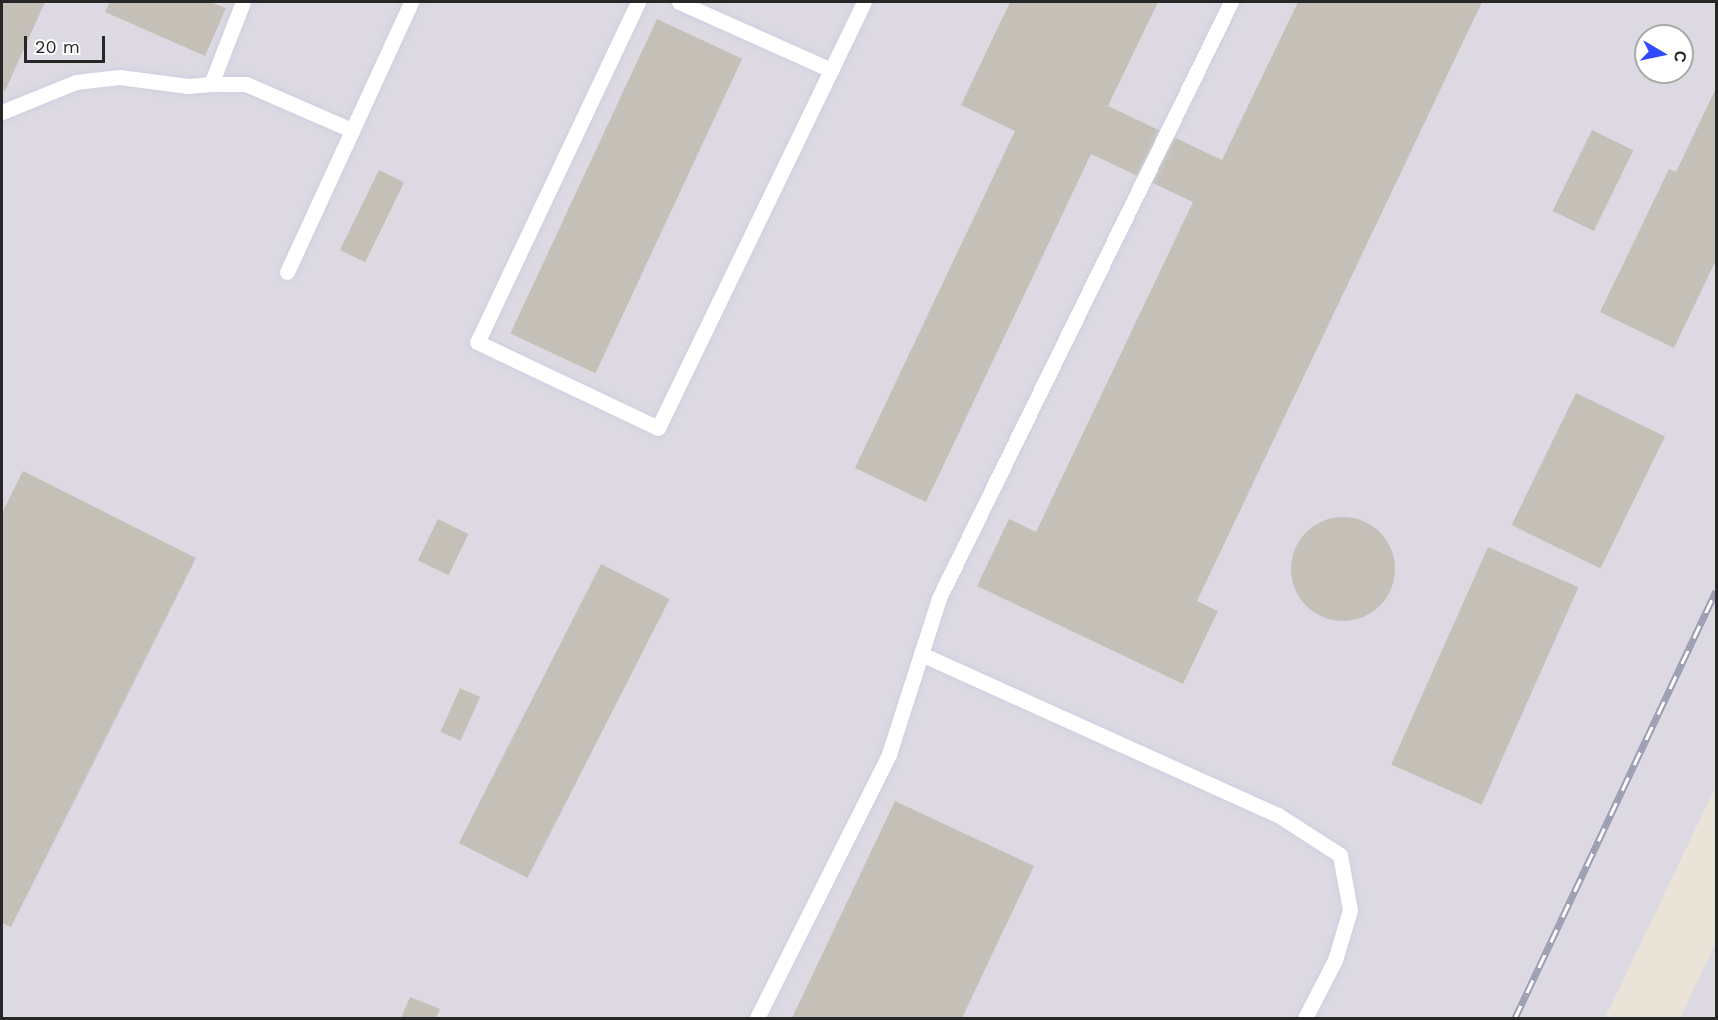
<!DOCTYPE html>
<html>
<head>
<meta charset="utf-8">
<style>
	body { margin:0 }
	#map { position:relative; width:1718px; height:1020px; overflow:hidden; background:#eae3d7; font-family:"Work Sans",sans-serif }
	div>[style] { position:absolute }
	.industrial>* { inset:0; background:#dcd9e2 }
	.building>* { inset:0; background:#c5c0b7; transform-origin:0 0 }
	.round { border-radius:50% }
	.roads { filter:drop-shadow(0 0 2px #cdcfe1) drop-shadow(0 0 2px #cdcfe1) }
	.lane>* { height:15px; margin:-7.5px; padding:0 7.5px; transform-origin:7.5px; border-radius:7.5px; background:#fff }
	.rail>* { height:7px; margin-top:-3.5px; transform-origin:0; background:repeating-linear-gradient(90deg,#fff 0 14px,#9b9db2 0 28px); box-sizing:border-box; border-block:2px solid #9b9db2 }
	span { translate:-50% -50%; white-space:nowrap; text-align:center; line-height:1.15; -webkit-text-stroke:6px #fff; paint-order:stroke }
	.frame { position:absolute; inset:0; border:3px solid #272727; pointer-events:none }
	.north { position:absolute; left:1634px; top:24px; width:60px; height:60px; box-sizing:border-box; background:#fff; border:2px solid #a9a9a9; border-radius:50%; rotate:99deg; font-size:16px; font-weight:700; line-height:24px; text-align:center; color:#272727 }
	.north::after { content:''; display:block; margin:auto; width:21px; height:27px; background:#314afe; clip-path:polygon(50% 0,100% 100%,50% 72%,0 100%) }
	.scale { position:absolute; left:24px; top:36px; width:81px; height:27px; box-sizing:border-box; border:3px solid #272727; border-top:0; padding-left:8px; font-size:18px; line-height:21px; white-space:nowrap; color:#272727; -webkit-text-stroke:4px #fff; paint-order:stroke }
</style>
</head>
<body>
<div id="map">
	<div class="industrial">
		<i style="clip-path:polygon(evenodd,2px 2px,1716px 2px,1716px 786px,1605px 1018px,2px 1018px,2px 2px,1646px 36px,1682px 36px,1682px 72px,1646px 72px,1646px 36px)"></i>
		<i style="clip-path:polygon(1716px 943px,1716px 1018px,1680px 1018px)"></i>
	</div>
	<div class="building">
		<i style="clip-path:polygon(2px 2px,45px 2px,5px 91px,2px 89px)"></i>
		<i style="clip-path:polygon(110px 2px,210px 2px,226px 8px,205px 56px,105px 12px)"></i>
		<i style="clip-path:polygon(1010px 2px,1158px 2px,1108px 106px,1222px 160px,1298px 2px,1482px 2px,1197px 601px,1218px 611px,1183px 684px,977px 586px,1009px 519px,1036px 532px,1193px 202px,1091px 154px,926px 502px,855px 468px,1015px 131px,961px 105px)"></i>
		<i style="left:657px;top:19px;width:94px;height:347px;rotate:25deg"></i>
		<i style="clip-path:polygon(1716px 88px,1716px 260px,1674px 348px,1600px 312px,1669px 169px,1676px 172px)"></i>
		<i style="left:1592px;top:130px;width:46px;height:90px;rotate:26deg"></i>
		<i style="left:379px;top:170px;width:28px;height:89px;rotate:26deg"></i>
		<i style="left:1576px;top:393px;width:99px;height:147px;rotate:26deg"></i>
		<i style="clip-path:polygon(23px 471px,196px 558px,11px 927px,2px 923px,2px 513px)"></i>
		<i class="round" style="left:1291px;top:517px;width:104px;height:104px"></i>
		<i style="left:438px;top:519px;width:34px;height:46px;rotate:26deg"></i>
		<i style="left:1488px;top:547px;width:99px;height:238px;rotate:24deg"></i>
		<i style="left:601px;top:564px;width:77px;height:313px;rotate:27deg"></i>
		<i style="left:460px;top:688px;width:22px;height:48px;rotate:24deg"></i>
		<i style="clip-path:polygon(895px 801px,1034px 866px,962px 1018px,792px 1018px)"></i>
		<i style="clip-path:polygon(410px 997px,440px 1009px,436px 1018px,401px 1018px)"></i>
	</div>
	<div class="roads">
		<div class="lane">
			<i style="left:638px;top:2px;width:376px;rotate:115.3deg"></i>
			<i style="left:477px;top:342px;width:200px;rotate:25.4deg"></i>
			<i style="left:658px;top:428px;width:473px;rotate:-64.2deg"></i>
			<i style="left:679px;top:2px;width:167px;rotate:24.1deg"></i>
			<i style="left:211px;top:84px;width:35px"></i>
			<i style="left:246px;top:84px;width:116px;rotate:23.5deg"></i>
			<i style="left:2px;top:112px;width:80px;rotate:-22.1deg"></i>
			<i style="left:76px;top:82px;width:43px;rotate:-6.6deg"></i>
			<i style="left:119px;top:77px;width:70px;rotate:7.4deg"></i>
			<i style="left:188px;top:86px;width:23px;rotate:-5deg"></i>
			<i style="left:211px;top:84px;width:88px;rotate:-68.7deg"></i>
			<i style="left:287px;top:272px;width:297px;rotate:-65.3deg"></i>
			<i style="left:921px;top:654px;width:392px;rotate:24.3deg"></i>
			<i style="left:1278px;top:815px;width:74px;rotate:32.8deg"></i>
			<i style="left:1340px;top:855px;width:56px;rotate:79.7deg"></i>
			<i style="left:1350px;top:910px;width:52px;rotate:106.7deg"></i>
			<i style="left:1335px;top:960px;width:65px;rotate:117.3deg"></i>
			<i style="left:757px;top:1018px;width:295px;rotate:-63.4deg"></i>
			<i style="left:889px;top:754px;width:164px;rotate:-72.2deg"></i>
			<i style="left:939px;top:598px;width:664px;rotate:-63.9deg"></i>
		</div>
	</div>
	<div class="rail">
		<i style="left:1515px;top:1018px;width:472px;rotate:-64.8deg"></i>
	</div>
	<div class="frame"></div>
	<div class="north">С</div>
	<div class="scale">20 m</div>
</div>
</body>
</html>
